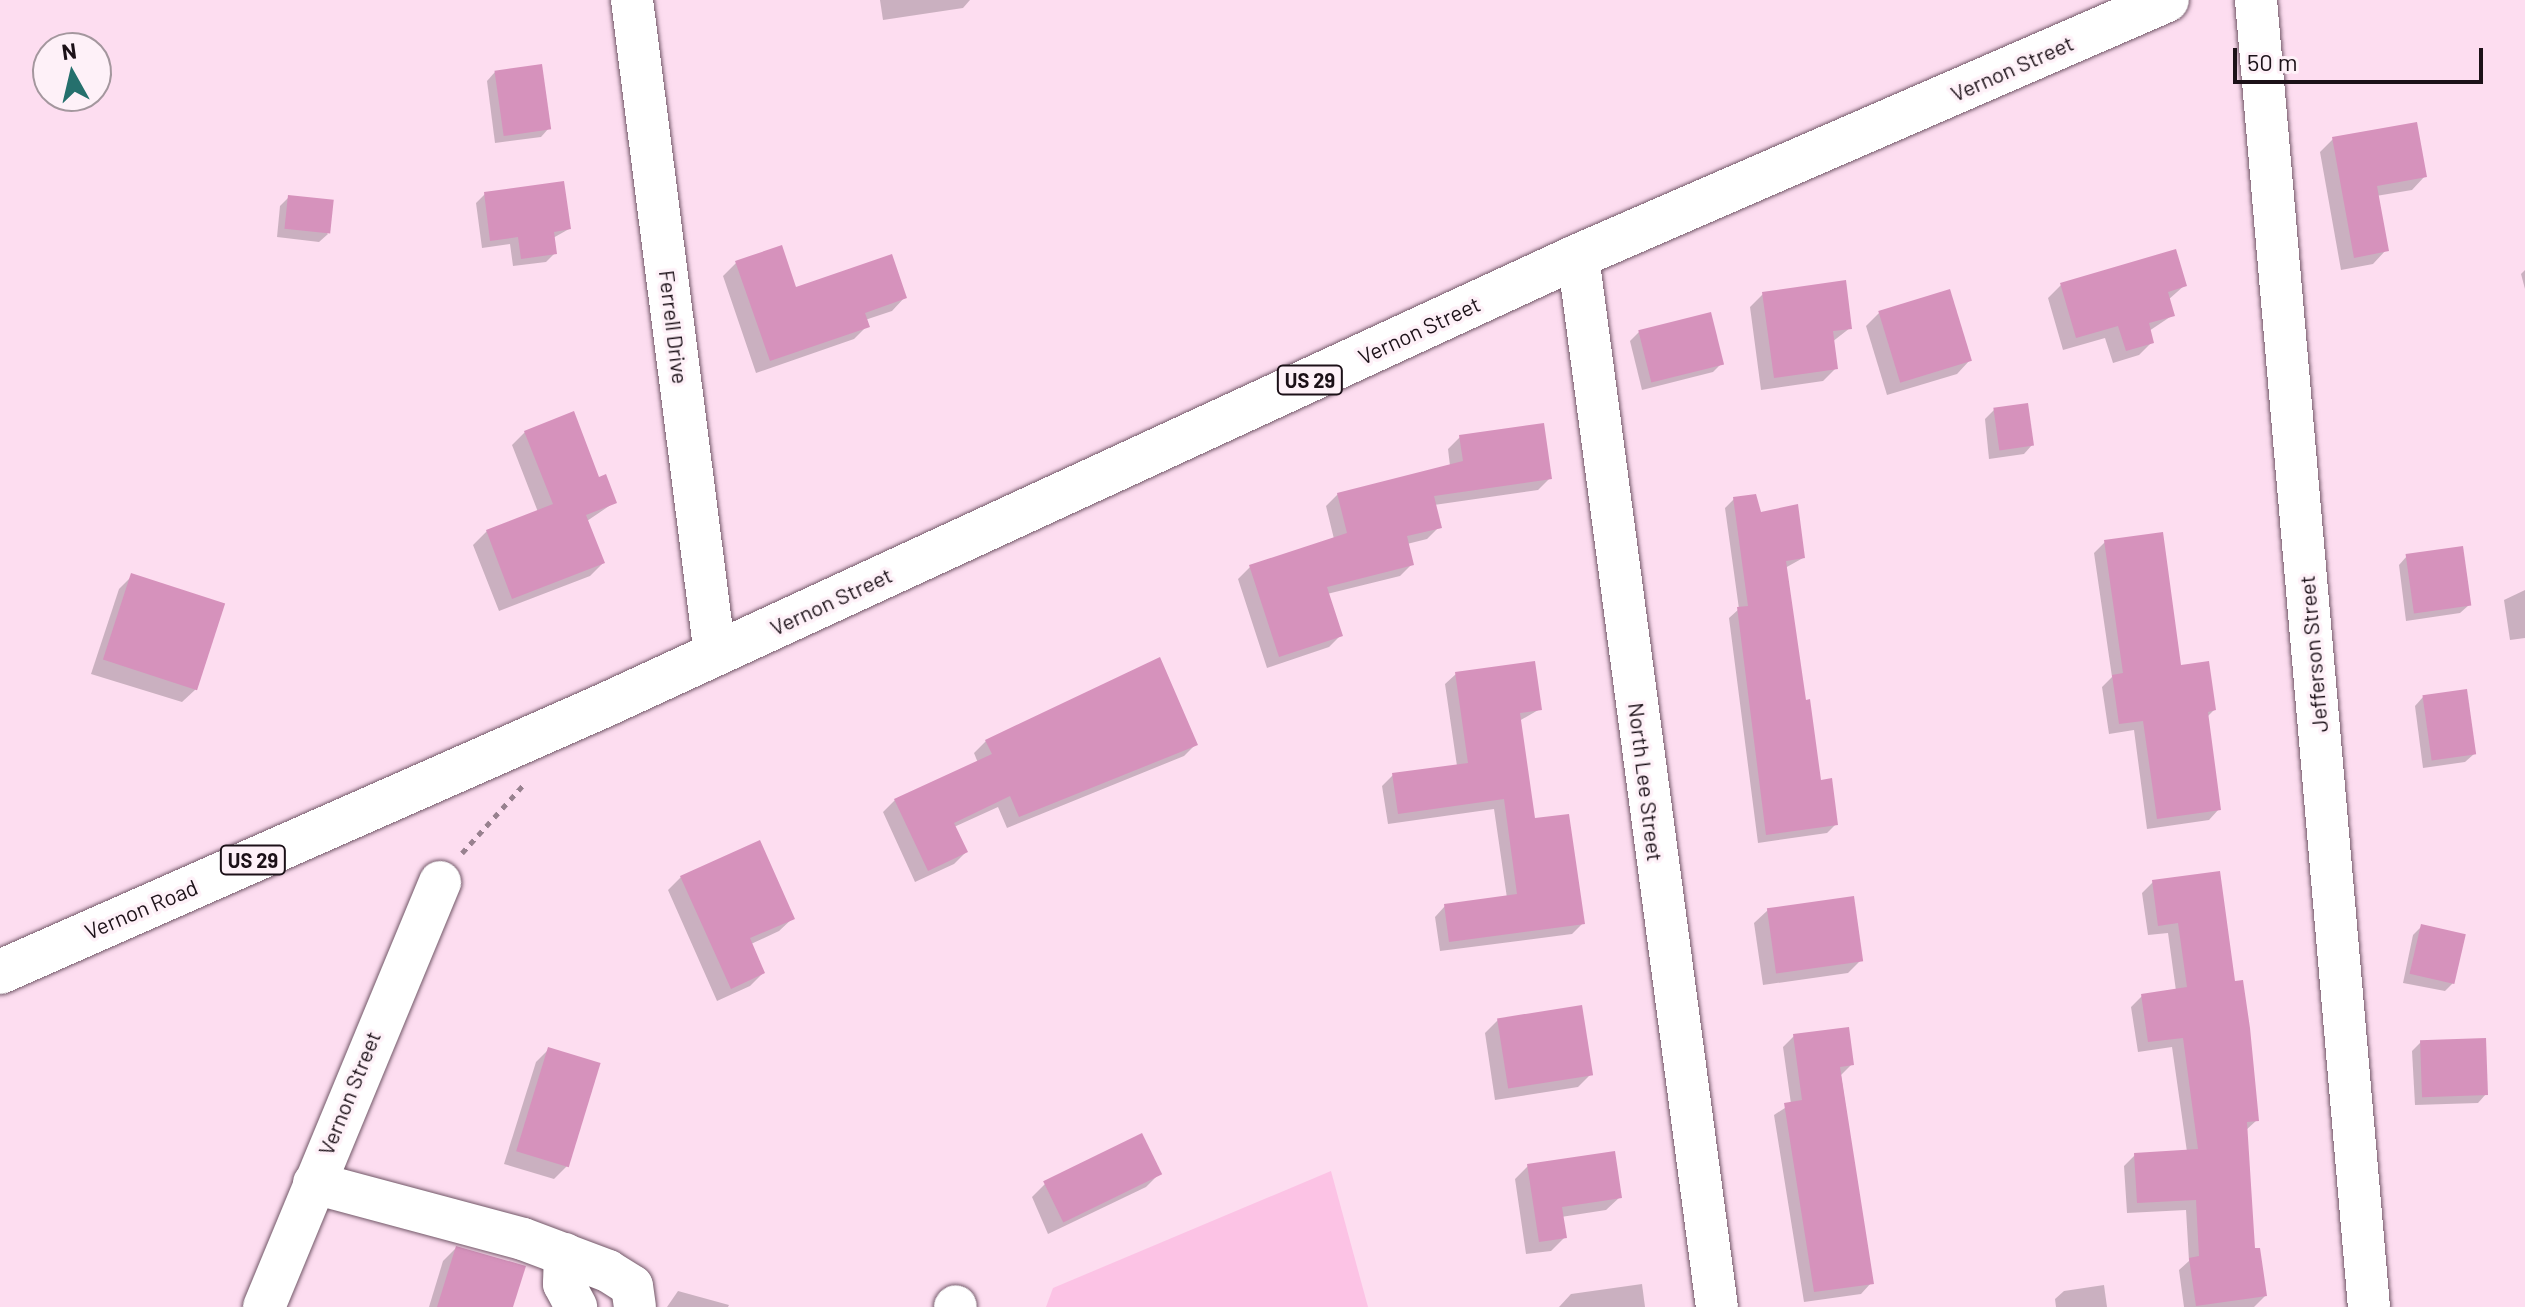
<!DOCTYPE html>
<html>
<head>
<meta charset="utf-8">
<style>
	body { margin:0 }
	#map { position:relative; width:2525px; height:1307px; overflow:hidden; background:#fdddf0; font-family:Barlow,sans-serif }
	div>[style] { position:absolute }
	.green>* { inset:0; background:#fcc3e5 }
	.shadow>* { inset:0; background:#0003 }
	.building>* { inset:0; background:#d692bc; transform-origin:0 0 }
	.path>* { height:5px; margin-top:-2.5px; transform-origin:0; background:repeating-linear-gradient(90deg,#98818f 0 6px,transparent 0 12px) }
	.roads { filter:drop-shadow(0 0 2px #715767) drop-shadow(0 0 2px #715767) }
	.minor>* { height:42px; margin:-21px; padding:0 21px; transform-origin:21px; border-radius:21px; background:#fff }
	.major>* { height:44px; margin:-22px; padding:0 22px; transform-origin:22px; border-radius:22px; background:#fff }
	span { translate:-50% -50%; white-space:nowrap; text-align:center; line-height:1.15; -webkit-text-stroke:7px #fef1f8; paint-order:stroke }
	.shield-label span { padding:2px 6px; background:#fef1f8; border:2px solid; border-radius:6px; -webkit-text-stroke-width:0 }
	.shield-label { font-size:20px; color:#1c1118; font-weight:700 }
	.street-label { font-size:22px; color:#1c1118 }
	.north { position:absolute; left:32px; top:32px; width:80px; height:80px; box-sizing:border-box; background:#fef1f8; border:2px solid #a4979e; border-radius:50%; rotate:352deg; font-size:22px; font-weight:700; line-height:32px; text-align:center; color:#1c1118 }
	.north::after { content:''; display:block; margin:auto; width:28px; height:36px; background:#25706d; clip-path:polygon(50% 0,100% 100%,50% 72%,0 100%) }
	.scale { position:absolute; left:2233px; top:48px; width:250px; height:36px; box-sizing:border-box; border:4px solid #1c1118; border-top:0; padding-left:10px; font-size:24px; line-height:28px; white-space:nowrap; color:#1c1118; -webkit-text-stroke:6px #fef1f8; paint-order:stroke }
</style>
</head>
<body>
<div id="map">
	<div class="green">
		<i style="clip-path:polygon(1331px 1171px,1368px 1307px,1046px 1307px,1053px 1288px)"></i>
	</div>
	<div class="shadow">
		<i style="clip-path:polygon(880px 0,970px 0,963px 8px,883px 20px)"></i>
		<i style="clip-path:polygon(495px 72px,549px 128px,541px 137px,495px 143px,487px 81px)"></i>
		<i style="clip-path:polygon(2333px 139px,2425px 176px,2412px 190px,2376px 196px,2386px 250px,2373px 264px,2341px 270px,2320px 152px)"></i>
		<i style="clip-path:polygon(485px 194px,569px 229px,553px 238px,555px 253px,546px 262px,513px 266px,510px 244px,482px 248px,476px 203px)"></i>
		<i style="clip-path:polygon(289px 197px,328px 234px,319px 242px,277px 237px,280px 206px)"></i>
		<i style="clip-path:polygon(736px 263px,795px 289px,905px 297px,892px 311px,865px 320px,867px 326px,854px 339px,756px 373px,723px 276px)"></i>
		<i style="clip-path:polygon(2525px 270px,2525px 289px,2521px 274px)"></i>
		<i style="clip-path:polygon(2061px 285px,2185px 285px,2168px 300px,2173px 315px,2149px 331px,2152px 342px,2139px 355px,2113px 363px,2105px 338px,2063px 350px,2048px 298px)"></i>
		<i style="clip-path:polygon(1763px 294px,1850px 328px,1832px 342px,1836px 368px,1823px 381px,1761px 390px,1750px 307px)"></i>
		<i style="clip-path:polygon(1879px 313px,1970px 360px,1957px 374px,1887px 395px,1866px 326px)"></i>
		<i style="clip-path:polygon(1639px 332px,1722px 363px,1713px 372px,1642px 390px,1630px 341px)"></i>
		<i style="clip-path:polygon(1994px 410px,2032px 445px,2024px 454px,1989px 459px,1985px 419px)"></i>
		<i style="clip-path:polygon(525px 432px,615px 502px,587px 521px,603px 563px,590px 576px,499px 611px,473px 545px,487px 531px,538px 512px,512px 445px)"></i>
		<i style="clip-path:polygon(1460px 437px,1550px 478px,1538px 490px,1434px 505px,1439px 527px,1427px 539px,1407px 544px,1412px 564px,1400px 576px,1327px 594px,1341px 635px,1329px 647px,1267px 668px,1238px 579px,1250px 567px,1334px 539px,1326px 506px,1338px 494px,1450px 466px,1448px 449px)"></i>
		<i style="clip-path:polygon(1734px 499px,1759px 514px,1803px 558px,1785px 568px,1804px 702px,1820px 782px,1836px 824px,1827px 833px,1758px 843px,1729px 618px,1739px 609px,1725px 508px)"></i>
		<i style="clip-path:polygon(2105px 542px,2180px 667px,2214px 710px,2206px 718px,2219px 809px,2209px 820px,2147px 829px,2134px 730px,2109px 734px,2102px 687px,2112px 677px,2094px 553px)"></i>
		<i style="clip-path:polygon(2407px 556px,2469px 605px,2460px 613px,2406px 621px,2399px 565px)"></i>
		<i style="clip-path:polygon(132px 576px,196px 689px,182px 702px,91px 674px,119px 589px)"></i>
		<i style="clip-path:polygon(2525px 590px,2525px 638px,2510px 640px,2504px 600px)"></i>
		<i style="clip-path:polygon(1456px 674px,1540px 709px,1519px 721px,1533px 821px,1583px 923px,1572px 934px,1440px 951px,1435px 917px,1445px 906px,1507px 898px,1494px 809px,1388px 824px,1382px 786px,1393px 775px,1457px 766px,1445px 684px)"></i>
		<i style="clip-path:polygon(2423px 697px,2474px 754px,2465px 762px,2423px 768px,2415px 706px)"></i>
		<i style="clip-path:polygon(986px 741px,1196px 744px,1184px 756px,1007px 828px,998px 807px,954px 827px,966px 852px,954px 864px,915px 882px,883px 812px,895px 800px,978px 763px,974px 753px)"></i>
		<i style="clip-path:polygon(681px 877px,793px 918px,779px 931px,751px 944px,763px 973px,750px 986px,717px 1001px,668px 890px)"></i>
		<i style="clip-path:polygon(2153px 882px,2234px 983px,2257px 1120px,2245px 1131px,2253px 1251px,2265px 1296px,2254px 1307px,2184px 1307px,2179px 1270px,2189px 1261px,2186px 1210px,2127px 1213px,2124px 1166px,2135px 1155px,2187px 1152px,2172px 1047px,2138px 1052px,2131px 1007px,2142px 996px,2176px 991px,2168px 933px,2148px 935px,2142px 893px)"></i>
		<i style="clip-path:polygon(1768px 910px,1861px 960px,1848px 973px,1763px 985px,1754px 923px)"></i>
		<i style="clip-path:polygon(2422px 926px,2453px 983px,2445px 991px,2403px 983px,2413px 935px)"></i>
		<i style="clip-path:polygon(1498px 1020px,1591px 1074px,1578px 1087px,1495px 1100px,1485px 1033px)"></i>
		<i style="clip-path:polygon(1794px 1036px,1852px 1064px,1841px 1075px,1871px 1283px,1861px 1294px,1804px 1302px,1774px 1115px,1791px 1104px,1783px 1047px)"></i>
		<i style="clip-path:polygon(2421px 1042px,2486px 1094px,2478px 1103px,2415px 1105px,2412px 1051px)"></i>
		<i style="clip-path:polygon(549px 1049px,567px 1166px,554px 1179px,504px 1164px,536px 1062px)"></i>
		<i style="clip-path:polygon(1528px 1166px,1620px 1197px,1606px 1210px,1561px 1217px,1565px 1237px,1551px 1251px,1526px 1254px,1515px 1179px)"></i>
		<i style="clip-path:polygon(1160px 1173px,1146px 1187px,1048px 1234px,1032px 1197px,1045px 1184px)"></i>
		<i style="clip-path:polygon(456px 1248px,511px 1307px,429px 1307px,443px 1261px)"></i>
		<i style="clip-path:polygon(1642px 1284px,1645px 1307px,1559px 1307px,1571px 1294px)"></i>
		<i style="clip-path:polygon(2104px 1285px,2107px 1307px,2056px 1307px,2055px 1299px,2064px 1291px)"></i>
		<i style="clip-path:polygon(678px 1291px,729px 1305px,728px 1307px,667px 1307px)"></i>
	</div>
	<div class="building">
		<i style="left:542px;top:64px;width:66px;height:48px;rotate:82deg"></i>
		<i style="clip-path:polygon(2417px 122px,2427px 177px,2377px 186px,2389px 251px,2354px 258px,2332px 137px)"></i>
		<i style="clip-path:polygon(564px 181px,571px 229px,554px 232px,557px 254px,521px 259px,518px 237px,490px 241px,484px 192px)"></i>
		<i style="left:288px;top:195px;width:46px;height:34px;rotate:6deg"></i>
		<i style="clip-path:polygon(782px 245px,796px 287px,892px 254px,907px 298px,865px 313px,870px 327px,770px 361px,735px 261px)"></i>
		<i style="clip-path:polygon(2176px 249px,2187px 286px,2168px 292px,2175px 316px,2149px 323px,2154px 343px,2126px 351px,2118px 326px,2076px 338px,2060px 283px)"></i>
		<i style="clip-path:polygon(1846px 280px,1852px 329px,1833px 331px,1838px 369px,1774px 378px,1762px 292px)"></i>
		<i style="left:1950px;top:289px;width:75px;height:75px;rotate:73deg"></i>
		<i style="left:1711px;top:312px;width:54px;height:75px;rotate:76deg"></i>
		<i style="left:2028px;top:403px;width:43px;height:35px;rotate:82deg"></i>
		<i style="clip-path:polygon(574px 411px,599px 477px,606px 474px,617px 503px,586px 515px,605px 563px,512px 599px,486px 530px,553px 504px,524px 431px)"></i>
		<i style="clip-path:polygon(1544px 423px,1552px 479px,1434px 496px,1442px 528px,1407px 536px,1414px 565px,1327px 587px,1343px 636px,1279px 657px,1249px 565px,1347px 533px,1337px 493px,1463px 461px,1459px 435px)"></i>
		<i style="clip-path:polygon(1756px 494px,1761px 512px,1798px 504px,1805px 558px,1786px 561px,1806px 700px,1810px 699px,1821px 780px,1832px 778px,1838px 825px,1766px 835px,1737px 607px,1748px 606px,1733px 497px)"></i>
		<i style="clip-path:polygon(2163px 532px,2181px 665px,2209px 661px,2216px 710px,2208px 712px,2221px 810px,2157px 819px,2143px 721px,2119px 724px,2112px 675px,2123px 673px,2104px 540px)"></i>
		<i style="left:2463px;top:546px;width:60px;height:58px;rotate:82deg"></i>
		<i style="left:131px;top:573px;width:99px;height:91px;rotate:18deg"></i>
		<i style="clip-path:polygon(1160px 657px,1198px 745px,1019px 817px,1010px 796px,954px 823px,968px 852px,928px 871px,894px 799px,992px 754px,985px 740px)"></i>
		<i style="clip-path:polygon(1535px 661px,1542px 710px,1520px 713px,1535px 818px,1569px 814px,1585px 924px,1449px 942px,1444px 904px,1517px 894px,1504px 799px,1398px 814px,1392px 773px,1468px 763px,1455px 672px)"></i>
		<i style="left:2467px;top:689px;width:66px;height:45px;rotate:82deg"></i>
		<i style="clip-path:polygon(760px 840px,795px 919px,750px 938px,765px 973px,731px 989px,680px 876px)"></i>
		<i style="clip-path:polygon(2220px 871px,2235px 981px,2243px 980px,2250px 1028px,2259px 1121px,2247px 1122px,2255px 1248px,2260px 1248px,2267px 1296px,2196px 1306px,2189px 1258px,2199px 1256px,2196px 1200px,2137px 1203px,2134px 1153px,2198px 1149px,2183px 1038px,2148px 1042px,2141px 994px,2187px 987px,2178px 923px,2158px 926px,2152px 880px)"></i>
		<i style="left:1854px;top:896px;width:66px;height:88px;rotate:82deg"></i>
		<i style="left:2421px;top:924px;width:46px;height:51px;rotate:13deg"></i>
		<i style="left:1582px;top:1005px;width:71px;height:86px;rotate:81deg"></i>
		<i style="clip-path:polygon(1849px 1027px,1854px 1065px,1840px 1067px,1874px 1284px,1814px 1292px,1784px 1103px,1802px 1100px,1793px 1034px)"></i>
		<i style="left:2486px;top:1038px;width:57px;height:66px;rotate:88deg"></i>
		<i style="left:548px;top:1047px;width:55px;height:109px;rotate:17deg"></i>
		<i style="left:1142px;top:1133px;width:46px;height:110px;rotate:64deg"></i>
		<i style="clip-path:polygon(1615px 1151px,1622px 1198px,1562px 1207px,1567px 1238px,1539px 1242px,1527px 1164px)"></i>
		<i style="clip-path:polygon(456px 1246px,526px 1266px,513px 1307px,437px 1307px)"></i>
	</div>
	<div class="path">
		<i style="left:462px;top:853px;width:94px;rotate:-48deg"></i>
	</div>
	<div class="roads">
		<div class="minor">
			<i style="left:632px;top:0;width:660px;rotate:82.78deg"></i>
			<i style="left:2256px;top:0;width:1312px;rotate:85.06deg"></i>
			<i style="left:1578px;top:256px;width:1060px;rotate:82.47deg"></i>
			<i style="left:314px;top:1183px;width:216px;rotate:15deg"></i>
			<i style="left:523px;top:1239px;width:91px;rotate:20.6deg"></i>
			<i style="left:608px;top:1271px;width:28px;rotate:32deg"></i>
			<i style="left:632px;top:1286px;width:21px;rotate:82deg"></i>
			<i style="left:565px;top:1254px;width:30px;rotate:92deg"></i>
			<i style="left:564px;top:1284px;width:26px;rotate:62deg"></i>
			<i style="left:264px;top:1307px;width:460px;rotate:-67.5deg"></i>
			<i style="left:955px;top:1307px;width:1px;rotate:-45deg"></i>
		</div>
		<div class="major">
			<i style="left:0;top:972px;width:661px;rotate:-23.81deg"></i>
			<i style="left:605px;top:705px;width:1072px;rotate:-24.77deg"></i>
			<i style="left:1578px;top:256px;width:642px;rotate:-23.49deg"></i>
		</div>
	</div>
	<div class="shield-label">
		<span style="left:1310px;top:380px">US 29</span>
		<span style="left:253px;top:860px">US 29</span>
	</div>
	<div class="street-label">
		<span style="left:2012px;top:68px;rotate:-24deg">Vernon Street</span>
		<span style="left:674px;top:327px;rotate:83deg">Ferrell Drive</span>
		<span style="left:1419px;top:330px;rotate:-25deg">Vernon Street</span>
		<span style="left:831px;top:601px;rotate:-25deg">Vernon Street</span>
		<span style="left:2313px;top:654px;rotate:-95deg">Jefferson Street</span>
		<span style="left:1646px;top:782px;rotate:83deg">North Lee Street</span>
		<span style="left:141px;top:909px;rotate:-23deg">Vernon Road</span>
		<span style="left:349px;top:1093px;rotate:-68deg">Vernon Street</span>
	</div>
	<div class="north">N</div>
	<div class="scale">50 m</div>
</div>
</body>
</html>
